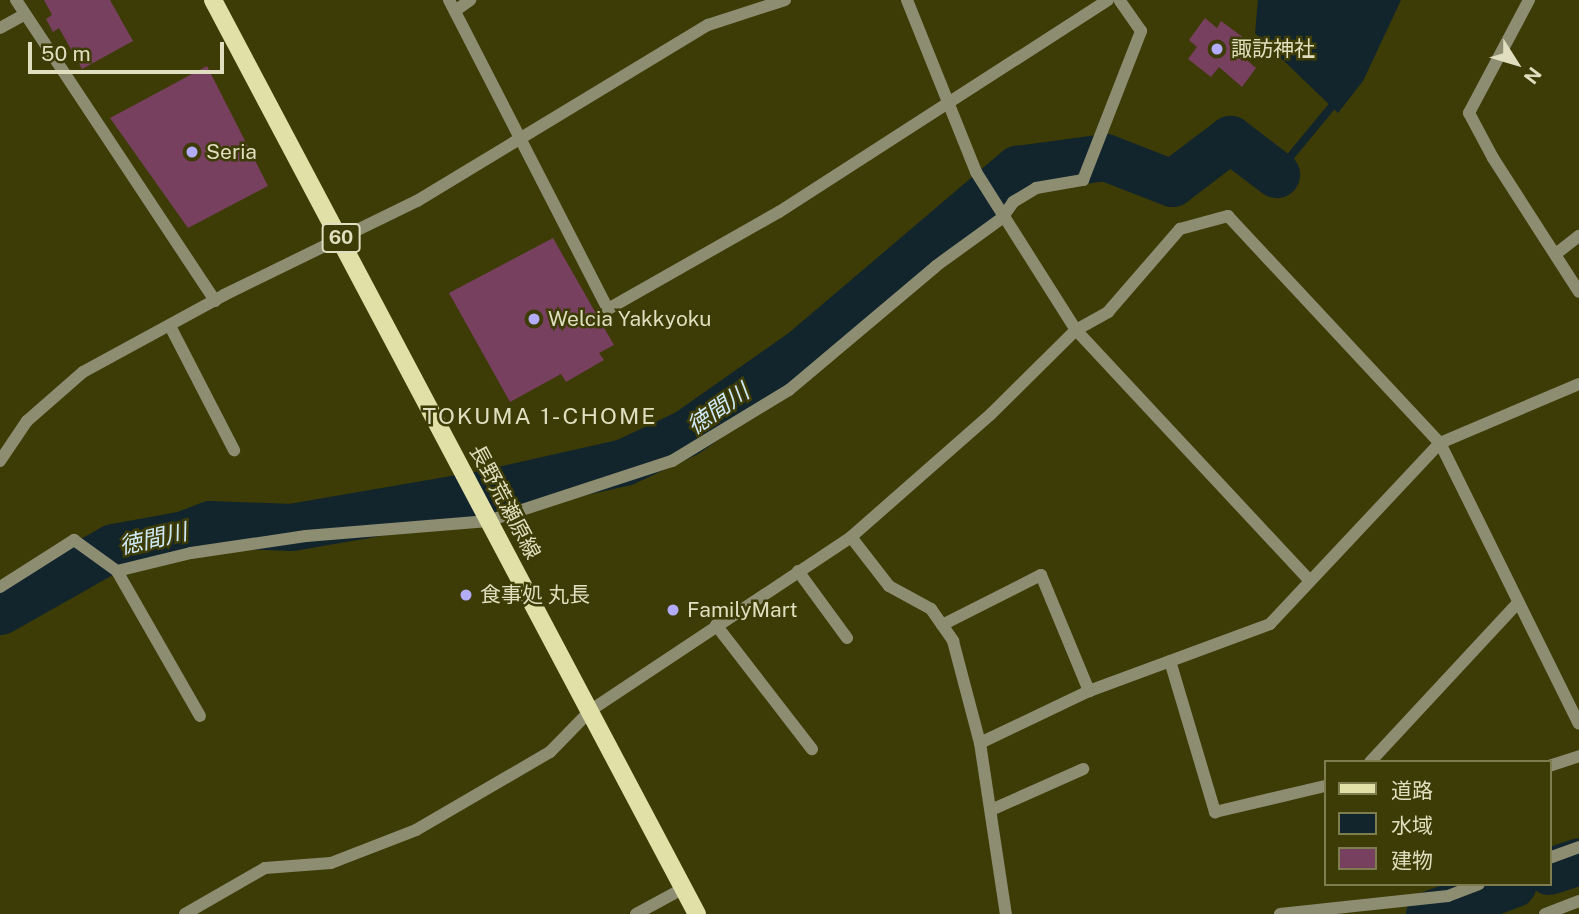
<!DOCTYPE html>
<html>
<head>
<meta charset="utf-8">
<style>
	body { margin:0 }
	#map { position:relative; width:1579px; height:914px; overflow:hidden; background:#3d3b06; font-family:"Public Sans","Noto Sans JP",sans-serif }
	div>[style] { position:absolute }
	.water>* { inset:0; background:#12252d }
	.stream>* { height:8px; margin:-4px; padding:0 4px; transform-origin:4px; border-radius:4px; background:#12252d }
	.river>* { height:47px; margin:-23.5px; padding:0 23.5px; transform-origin:23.5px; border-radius:23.5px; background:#12252d }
	.building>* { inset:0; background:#77405e }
	.minor>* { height:12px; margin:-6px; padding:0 6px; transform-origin:6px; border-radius:6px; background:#8d8d72 }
	.major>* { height:18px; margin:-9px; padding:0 9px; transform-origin:9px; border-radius:9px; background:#e1e0a7 }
	.dots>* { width:19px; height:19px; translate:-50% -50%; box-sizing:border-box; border:4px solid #3d3b06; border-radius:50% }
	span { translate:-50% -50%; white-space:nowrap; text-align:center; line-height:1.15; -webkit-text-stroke:5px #3d3b06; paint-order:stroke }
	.shield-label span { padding:2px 5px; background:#3d3b06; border:2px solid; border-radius:5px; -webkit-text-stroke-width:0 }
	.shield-label { font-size:19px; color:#dfdfbf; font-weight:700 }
	.poi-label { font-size:21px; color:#dfdfbf }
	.left { translate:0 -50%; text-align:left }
	.street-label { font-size:21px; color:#dfdfbf }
	.water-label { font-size:23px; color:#cde9f6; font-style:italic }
	.neighbourhood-label { font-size:23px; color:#dfdfbf; letter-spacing:2px }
	.legend { position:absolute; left:1324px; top:760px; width:228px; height:126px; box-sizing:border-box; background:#3d3b06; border:2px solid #7e7d50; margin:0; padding:9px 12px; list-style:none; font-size:21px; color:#dfdfbf }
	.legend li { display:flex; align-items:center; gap:14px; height:35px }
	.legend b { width:35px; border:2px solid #7e7d50 }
	.north { position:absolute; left:1481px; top:28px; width:70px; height:70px; -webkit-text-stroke:5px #3d3b06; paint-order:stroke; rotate:127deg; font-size:19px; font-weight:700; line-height:28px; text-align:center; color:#dfdfbf }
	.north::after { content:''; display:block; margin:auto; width:24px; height:32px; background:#dfdfbf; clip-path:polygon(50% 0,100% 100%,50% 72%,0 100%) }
	.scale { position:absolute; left:28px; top:42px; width:196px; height:32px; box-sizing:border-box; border:4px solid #dfdfbf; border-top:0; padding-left:9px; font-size:21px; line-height:24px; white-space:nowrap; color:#dfdfbf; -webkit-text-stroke:5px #3d3b06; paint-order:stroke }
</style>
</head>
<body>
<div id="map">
	<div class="water">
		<i style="clip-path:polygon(1258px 0,1401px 0,1363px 81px,1338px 113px,1255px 33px)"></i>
	</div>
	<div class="stream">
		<i style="left:1276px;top:174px;width:96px;rotate:-50.5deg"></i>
	</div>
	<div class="river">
		<i style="left:0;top:611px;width:130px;rotate:-29.5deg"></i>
		<i style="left:113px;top:547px;width:72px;rotate:-10.4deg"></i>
		<i style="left:184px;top:534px;width:28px;rotate:-21deg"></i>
		<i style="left:210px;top:524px;width:81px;rotate:2.1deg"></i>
		<i style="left:291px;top:527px;width:194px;rotate:-9.8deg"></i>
		<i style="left:482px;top:494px;width:146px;rotate:-12.7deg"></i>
		<i style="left:624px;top:462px;width:68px;rotate:-25.1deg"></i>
		<i style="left:686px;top:433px;width:144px;rotate:-35.1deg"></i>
		<i style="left:804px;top:350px;width:280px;rotate:-40.4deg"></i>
		<i style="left:1017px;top:169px;width:89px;rotate:-7.8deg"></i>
		<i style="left:1105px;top:157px;width:72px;rotate:21.2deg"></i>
		<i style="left:1172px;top:183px;width:73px;rotate:-37.2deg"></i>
		<i style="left:1230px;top:139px;width:58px;rotate:37.3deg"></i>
		<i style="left:1549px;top:871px;width:32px;rotate:-18deg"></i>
		<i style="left:1429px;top:914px;width:89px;rotate:-19.7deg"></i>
	</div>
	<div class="building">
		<i style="clip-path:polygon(44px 0,110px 0,133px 41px,82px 69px,59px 28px,53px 32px,46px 19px,52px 15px)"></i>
		<i style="clip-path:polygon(1205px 18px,1217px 28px,1221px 21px,1244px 38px,1235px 50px,1256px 68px,1242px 87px,1219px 67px,1211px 77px,1188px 59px,1197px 47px,1189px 40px)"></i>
		<i style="clip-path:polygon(207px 66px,268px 186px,188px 228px,110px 118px)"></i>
		<i style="clip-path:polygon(553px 238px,614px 345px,599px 353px,604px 360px,566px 382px,561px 374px,510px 402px,449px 293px)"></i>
	</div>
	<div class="minor">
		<i style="left:16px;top:0;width:361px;rotate:56.5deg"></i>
		<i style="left:449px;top:0;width:348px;rotate:62.8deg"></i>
		<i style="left:608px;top:309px;width:197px;rotate:-29.6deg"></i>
		<i style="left:779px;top:212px;width:391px;rotate:-32.8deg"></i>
		<i style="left:907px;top:0;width:185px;rotate:68.1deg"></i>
		<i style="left:976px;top:172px;width:187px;rotate:57.7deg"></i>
		<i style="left:1076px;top:330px;width:343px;rotate:47deg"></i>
		<i style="left:1529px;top:0;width:128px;rotate:118deg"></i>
		<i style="left:1469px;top:113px;width:51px;rotate:61.9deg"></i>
		<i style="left:1493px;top:158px;width:159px;rotate:57.3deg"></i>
		<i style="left:455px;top:11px;width:19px;rotate:-36deg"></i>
		<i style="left:0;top:28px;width:26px;rotate:-29deg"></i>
		<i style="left:1557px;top:253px;width:28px;rotate:-38deg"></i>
		<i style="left:170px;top:326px;width:140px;rotate:62.7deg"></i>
		<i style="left:0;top:461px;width:48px;rotate:-56deg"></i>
		<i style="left:27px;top:421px;width:74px;rotate:-41.2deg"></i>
		<i style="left:83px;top:372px;width:161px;rotate:-28.6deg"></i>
		<i style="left:224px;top:295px;width:215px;rotate:-26deg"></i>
		<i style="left:417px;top:201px;width:340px;rotate:-31.2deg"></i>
		<i style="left:708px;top:25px;width:81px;rotate:-18deg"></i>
		<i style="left:851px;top:537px;width:62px;rotate:52.2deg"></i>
		<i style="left:889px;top:586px;width:48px;rotate:28.7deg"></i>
		<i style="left:931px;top:609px;width:39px;rotate:55deg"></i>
		<i style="left:953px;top:641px;width:106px;rotate:75.2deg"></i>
		<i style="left:980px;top:743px;width:173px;rotate:81.4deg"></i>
		<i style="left:117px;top:571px;width:167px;rotate:60.2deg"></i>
		<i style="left:798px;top:571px;width:83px;rotate:53.8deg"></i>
		<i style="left:0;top:587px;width:88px;rotate:-32.4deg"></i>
		<i style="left:74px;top:540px;width:53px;rotate:35.8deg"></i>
		<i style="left:117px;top:571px;width:76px;rotate:-13.7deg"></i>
		<i style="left:191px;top:553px;width:116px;rotate:-8.4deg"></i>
		<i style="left:306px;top:536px;width:183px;rotate:-4.7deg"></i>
		<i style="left:488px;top:521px;width:194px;rotate:-18.1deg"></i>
		<i style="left:672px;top:461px;width:137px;rotate:-31.3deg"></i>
		<i style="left:789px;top:390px;width:192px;rotate:-40.1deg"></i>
		<i style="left:936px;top:266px;width:82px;rotate:-36deg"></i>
		<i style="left:1002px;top:218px;width:19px;rotate:-55deg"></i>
		<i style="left:1013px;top:202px;width:27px;rotate:-31deg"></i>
		<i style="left:1036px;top:188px;width:48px;rotate:-9.7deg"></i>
		<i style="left:1083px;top:180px;width:160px;rotate:-68.7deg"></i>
		<i style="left:1141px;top:31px;width:38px;rotate:-125deg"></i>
		<i style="left:716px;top:625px;width:157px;rotate:52.3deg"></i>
		<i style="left:942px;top:625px;width:111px;rotate:-26.8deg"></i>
		<i style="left:1041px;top:575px;width:126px;rotate:67.5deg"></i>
		<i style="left:1170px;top:661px;width:158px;rotate:73.4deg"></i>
		<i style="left:1215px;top:812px;width:113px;rotate:-13.3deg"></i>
		<i style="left:980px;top:743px;width:121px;rotate:-25.5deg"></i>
		<i style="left:1089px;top:691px;width:193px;rotate:-20.3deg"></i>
		<i style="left:1270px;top:624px;width:248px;rotate:-46.8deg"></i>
		<i style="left:1440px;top:443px;width:151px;rotate:-23deg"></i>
		<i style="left:1370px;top:762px;width:216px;rotate:-47.1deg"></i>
		<i style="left:1549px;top:766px;width:32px;rotate:-18deg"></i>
		<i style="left:991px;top:810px;width:101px;rotate:-24deg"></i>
		<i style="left:1549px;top:858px;width:32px;rotate:-20deg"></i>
		<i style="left:185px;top:914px;width:92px;rotate:-29.9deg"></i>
		<i style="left:265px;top:868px;width:66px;rotate:-4.3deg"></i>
		<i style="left:331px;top:863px;width:91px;rotate:-21.2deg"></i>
		<i style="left:416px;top:830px;width:155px;rotate:-30.2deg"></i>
		<i style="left:550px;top:752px;width:59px;rotate:-45.7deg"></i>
		<i style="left:591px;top:710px;width:312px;rotate:-33.6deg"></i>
		<i style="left:851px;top:537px;width:186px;rotate:-41.3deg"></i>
		<i style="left:991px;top:414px;width:120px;rotate:-44.7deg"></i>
		<i style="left:1076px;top:330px;width:37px;rotate:-29deg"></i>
		<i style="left:1108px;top:312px;width:110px;rotate:-49.1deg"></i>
		<i style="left:1180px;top:229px;width:50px;rotate:-15.2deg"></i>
		<i style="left:1228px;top:216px;width:311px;rotate:47deg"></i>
		<i style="left:1440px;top:443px;width:313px;rotate:63.7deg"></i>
		<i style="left:636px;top:914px;width:55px;rotate:-28.4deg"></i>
		<i style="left:1280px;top:914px;width:169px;rotate:-6.1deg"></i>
		<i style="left:1448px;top:896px;width:33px;rotate:-21deg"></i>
		<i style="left:1545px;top:914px;width:36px;rotate:-21deg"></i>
	</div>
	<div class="major">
		<i style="left:213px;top:0;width:1034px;rotate:62.1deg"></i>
	</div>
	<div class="dots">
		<i style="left:1217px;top:49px;background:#b3adf9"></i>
		<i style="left:192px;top:152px;background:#b3adf9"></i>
		<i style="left:534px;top:319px;background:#b3adf9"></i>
		<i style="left:466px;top:595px;background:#b3adf9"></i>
		<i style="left:673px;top:610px;background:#b3adf9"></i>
	</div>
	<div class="shield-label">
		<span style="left:341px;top:238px">60</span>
	</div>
	<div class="poi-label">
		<span class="left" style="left:1231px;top:49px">諏訪神社</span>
		<span class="left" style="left:206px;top:152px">Seria</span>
		<span class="left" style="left:548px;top:319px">Welcia Yakkyoku</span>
		<span class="left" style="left:480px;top:595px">食事処 丸長</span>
		<span class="left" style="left:687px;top:610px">FamilyMart</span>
	</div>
	<div class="street-label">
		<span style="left:505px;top:502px;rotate:62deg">長野荒瀬原線</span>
	</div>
	<div class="water-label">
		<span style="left:718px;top:409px;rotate:-35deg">徳間川</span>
		<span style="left:153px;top:539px;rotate:-13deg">徳間川</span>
	</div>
	<div class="neighbourhood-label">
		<span style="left:540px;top:416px">TOKUMA 1-CHOME</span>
	</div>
	<ul class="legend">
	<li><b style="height:9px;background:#e1e0a7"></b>道路</li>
	<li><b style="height:19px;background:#12252d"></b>水域</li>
	<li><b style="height:19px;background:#77405e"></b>建物</li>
	</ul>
	<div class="north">N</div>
	<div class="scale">50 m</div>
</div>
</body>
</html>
